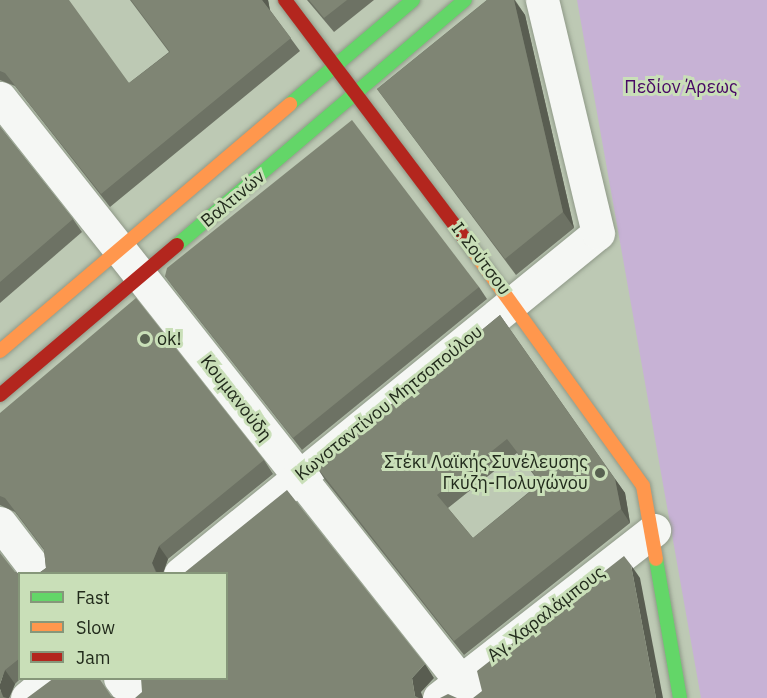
<!DOCTYPE html>
<html>
<head>
<meta charset="utf-8">
<style>
	body { margin:0 }
	#map { position:relative; width:767px; height:698px; overflow:hidden; background:#bdc9b4; font-family:"IBM Plex Sans",sans-serif }
	div>[style] { position:absolute }
	.green>* { inset:0; background:#c7b2d5 }
	.roads { filter:drop-shadow(0 0 2px #8f9988) drop-shadow(0 0 2px #8f9988) }
	.street>* { height:33px; margin:-16.5px; padding:0 16.5px; transform-origin:16.5px; border-radius:16.5px; background:#f5f7f4 }
	.fast>* { height:14px; margin:-7px; padding:0 7px; transform-origin:7px; border-radius:7px; background:#63d668 }
	.slow>* { height:14px; margin:-7px; padding:0 7px; transform-origin:7px; border-radius:7px; background:#ff974d }
	.jam>* { height:14px; margin:-7px; padding:0 7px; transform-origin:7px; border-radius:7px; background:#b3261e }
	.wall>* { inset:0; background:#6d7264 }
	.shaded-wall>* { inset:0; background:#595d51 }
	.building>* { inset:0; background:#7f8574 }
	.dots>* { width:16px; height:16px; translate:-50% -50%; box-sizing:border-box; border:3px solid #c9dfb8; border-radius:50% }
	span { translate:-50% -50%; white-space:nowrap; text-align:center; line-height:1.15; -webkit-text-stroke:6px #c9dfb8; paint-order:stroke }
	.park-label { font-size:18px; color:#480865 }
	.street-label { font-size:18px; color:#222b1c }
	.poi-label { font-size:18px; color:#222b1c }
	.left { translate:0 -50%; text-align:left }
	.right { translate:-100% -50%; text-align:right }
	.legend { position:absolute; left:18px; top:572px; width:210px; height:108px; box-sizing:border-box; background:#c9dfb8; border:2px solid #86977a; margin:0; padding:8px 10px; list-style:none; font-size:18px; color:#222b1c }
	.legend li { display:flex; align-items:center; gap:12px; height:30px }
	.legend b { width:30px; border:2px solid #86977a }
</style>
</head>
<body>
<div id="map">
	<div class="green">
		<i style="clip-path:polygon(577px 0,767px 0,767px 698px,701px 698px)"></i>
	</div>
	<div class="roads">
		<div class="street">
			<i style="left:0;top:98px;width:765px;rotate:51.69deg"></i>
			<i style="left:0;top:523px;width:64px;rotate:52.6deg"></i>
			<i style="left:180px;top:574px;width:539px;rotate:-39.21deg"></i>
			<i style="left:598px;top:233px;width:240px;rotate:-103.5deg"></i>
			<i style="left:120px;top:678px;width:25px;rotate:53deg"></i>
			<i style="left:27px;top:698px;width:31px;rotate:-40deg"></i>
			<i style="left:439px;top:698px;width:273px;rotate:-38deg"></i>
		</div>
		<div class="fast">
			<i style="left:290px;top:104px;width:161px;rotate:-40.2deg"></i>
			<i style="left:177px;top:245px;width:378px;rotate:-40.4deg"></i>
			<i style="left:656px;top:559px;width:141px;rotate:80.2deg"></i>
		</div>
		<div class="slow">
			<i style="left:465px;top:239px;width:304px;rotate:54.2deg"></i>
			<i style="left:643px;top:486px;width:74px;rotate:79.9deg"></i>
			<i style="left:0;top:351px;width:381px;rotate:-40.4deg"></i>
		</div>
		<div class="jam">
			<i style="left:285px;top:0;width:299px;rotate:53deg"></i>
			<i style="left:0;top:395px;width:232px;rotate:-40.3deg"></i>
		</div>
	</div>
	<div class="wall">
		<i style="clip-path:polygon(0 0,129px 83px,169px 52px,130px 0,268px 0,270px 10px,300px 51px,110px 207px,15px 86px,0 80px)"></i>
		<i style="clip-path:polygon(307px 0,374px 0,334px 32px)"></i>
		<i style="clip-path:polygon(487px 0,515px 0,525px 15px,574px 228px,516px 275px,377px 89px)"></i>
		<i style="clip-path:polygon(0 127px,73px 219px,82px 232px,0 303px)"></i>
		<i style="clip-path:polygon(165px 276px,479px 287px,487px 299px,302px 450px,174px 288px)"></i>
		<i style="clip-path:polygon(evenodd,500px 315px,625px 493px,630px 523px,464px 655px,325px 480px,316px 466px,500px 315px,517px 453px,540px 483px,473px 538px,448px 508px,517px 453px)"></i>
		<i style="clip-path:polygon(0 413px,264px 460px,273px 474px,168px 559px,163px 573px,39px 573px,46px 568px,44px 550px,15px 512px,0 505px)"></i>
		<i style="clip-path:polygon(15px 572px,20px 574px,20px 678px,21px 678px,15px 684px,9px 698px,0 698px)"></i>
	</div>
	<div class="shaded-wall">
		<i style="clip-path:polygon(262px 0,268px 0,270px 11px)"></i>
		<i style="clip-path:polygon(514px 0,525px 15px,574px 228px,563px 212px)"></i>
		<i style="clip-path:polygon(615px 479px,625px 493px,630px 523px,621px 509px)"></i>
		<i style="clip-path:polygon(159px 546px,168px 559px,163px 573px,157px 573px,152px 563px)"></i>
		<i style="clip-path:polygon(631px 565px,640px 578px,663px 698px,656px 698px)"></i>
		<i style="clip-path:polygon(425px 664px,434px 678px,421px 692px,423px 698px,416px 698px,415px 696px,412px 678px)"></i>
		<i style="clip-path:polygon(5px 670px,15px 684px,9px 698px,4px 698px,0 689px,0 684px)"></i>
	</div>
	<div class="building">
		<i style="clip-path:polygon(0 0,69px 0,129px 83px,170px 52px,131px 0,262px 0,291px 38px,101px 194px,5px 73px,0 71px)"></i>
		<i style="clip-path:polygon(309px 0,347px 0,324px 18px)"></i>
		<i style="clip-path:polygon(487px 0,514px 0,563px 212px,505px 259px,377px 89px)"></i>
		<i style="clip-path:polygon(352px 120px,479px 287px,293px 438px,165px 276px,167px 268px)"></i>
		<i style="clip-path:polygon(0 127px,73px 219px,0 282px)"></i>
		<i style="clip-path:polygon(136px 298px,264px 460px,159px 546px,152px 563px,156px 573px,159px 573px,39px 573px,46px 568px,44px 549px,5px 498px,0 496px,0 413px)"></i>
		<i style="clip-path:polygon(evenodd,500px 315px,615px 479px,621px 509px,454px 641px,316px 466px,500px 315px,507px 439px,541px 483px,473px 538px,437px 495px,507px 439px)"></i>
		<i style="clip-path:polygon(287px 490px,425px 664px,412px 678px,415px 696px,419px 698px,135px 698px,142px 692px,141px 678px,226px 678px,226px 573px,184px 573px)"></i>
		<i style="clip-path:polygon(0 553px,15px 572px,20px 574px,20px 658px,5px 670px,0 684px)"></i>
		<i style="clip-path:polygon(624px 556px,631px 565px,656px 698px,473px 698px,482px 691px,477px 671px)"></i>
		<i style="clip-path:polygon(54px 678px,99px 678px,111px 696px,116px 698px,27px 698px)"></i>
		<i style="clip-path:polygon(0 689px,3px 697px,7px 698px,0 698px)"></i>
		<i style="clip-path:polygon(448px 694px,457px 698px,440px 698px)"></i>
	</div>
	<div class="dots">
		<i style="left:145px;top:339px;background:#586251"></i>
		<i style="left:600px;top:473px;background:#586251"></i>
	</div>
	<div class="park-label">
		<span style="left:681px;top:87px">Πεδίον Άρεως</span>
	</div>
	<div class="street-label">
		<span style="left:233px;top:199px;rotate:-40deg">Βαλτινών</span>
		<span style="left:481px;top:259px;rotate:53deg">Ι. Σούτσου</span>
		<span style="left:236px;top:398px;rotate:52deg">Κουμανούδη</span>
		<span style="left:389px;top:403px;rotate:-39deg">Κωνσταντίνου Μητσοπούλου</span>
		<span style="left:546px;top:614px;rotate:-38deg">Αγ. Χαραλάμπους</span>
	</div>
	<div class="poi-label">
		<span class="left" style="left:157px;top:339px">ok!</span>
		<span class="right" style="left:588px;top:473px">Στέκι Λαϊκής Συνέλευσης<br>Γκύζη-Πολυγώνου</span>
	</div>
	<ul class="legend">
	<li><b style="height:8px;background:#63d668"></b>Fast</li>
	<li><b style="height:8px;background:#ff974d"></b>Slow</li>
	<li><b style="height:8px;background:#b3261e"></b>Jam</li>
	</ul>
</div>
</body>
</html>
